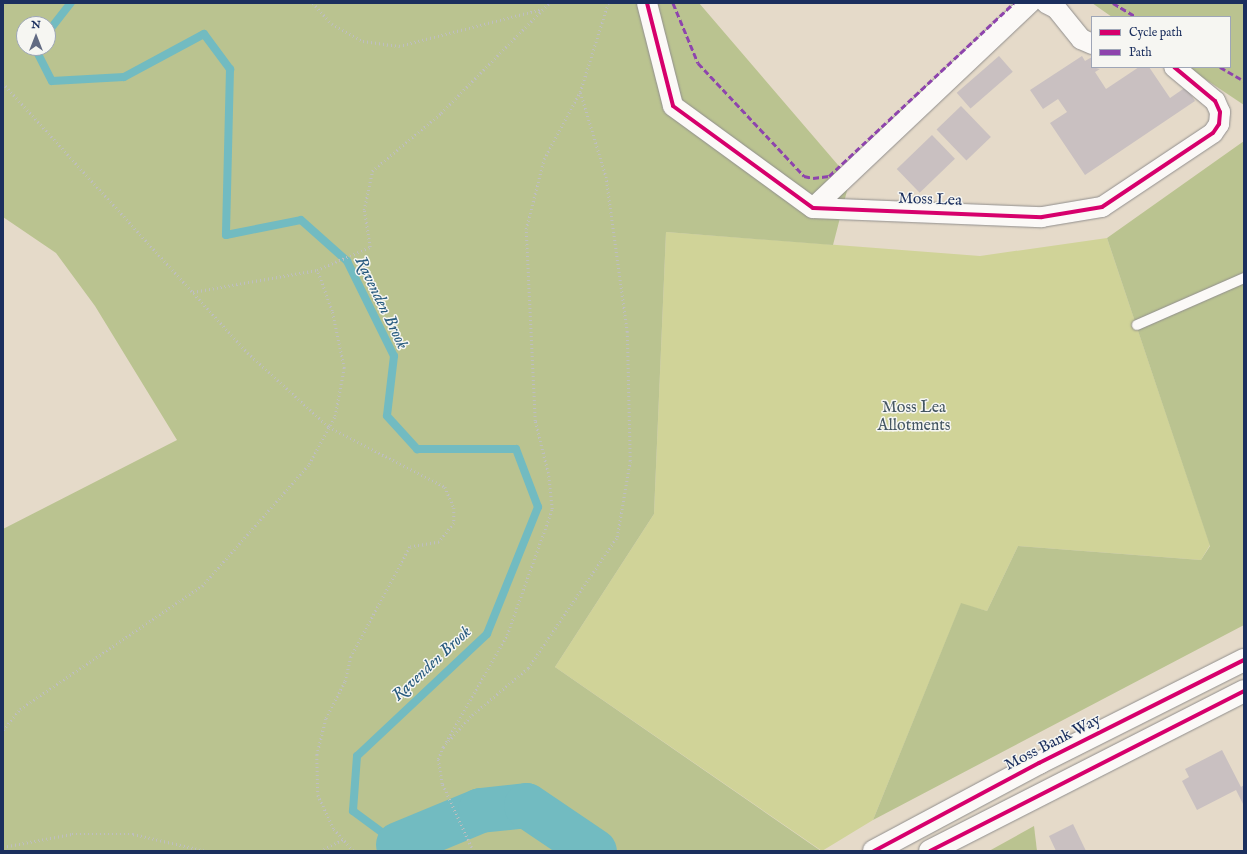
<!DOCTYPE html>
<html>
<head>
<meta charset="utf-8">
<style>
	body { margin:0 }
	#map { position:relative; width:1247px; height:854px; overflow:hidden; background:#e5dac9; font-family:"IM FELL English",serif }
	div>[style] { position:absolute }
	.green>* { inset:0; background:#d0d398 }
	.forest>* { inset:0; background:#bac390 }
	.stream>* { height:8px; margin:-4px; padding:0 4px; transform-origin:4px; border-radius:4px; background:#72bbc1 }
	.river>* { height:45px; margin:-22.5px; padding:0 22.5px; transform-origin:22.5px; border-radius:22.5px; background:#72bbc1 }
	.building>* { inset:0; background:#c9c0c1; transform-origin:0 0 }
	.path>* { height:2.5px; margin-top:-1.25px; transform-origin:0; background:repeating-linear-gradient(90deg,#bebec0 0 1px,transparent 0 4px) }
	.roads { filter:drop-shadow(0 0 1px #908e8d) drop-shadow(0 0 1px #908e8d) }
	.lane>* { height:10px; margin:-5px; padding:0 5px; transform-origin:5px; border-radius:5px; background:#fbf9f7 }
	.street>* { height:20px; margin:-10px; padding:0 10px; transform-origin:10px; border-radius:10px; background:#fbf9f7 }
	.highway>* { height:22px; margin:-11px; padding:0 11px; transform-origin:11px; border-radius:11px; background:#fbf9f7 }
	.quiet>* { height:3px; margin-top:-1.5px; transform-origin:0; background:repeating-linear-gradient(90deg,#8e44ad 0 6px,transparent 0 9px) }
	.cycleway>* { height:4px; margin:-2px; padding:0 2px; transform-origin:2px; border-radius:2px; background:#d6006c }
	span { translate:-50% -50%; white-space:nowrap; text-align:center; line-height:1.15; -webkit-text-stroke:3px #f6f6f2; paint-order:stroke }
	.street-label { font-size:16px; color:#1b2f5e }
	.park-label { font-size:16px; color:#445662 }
	.water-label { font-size:17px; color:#285b7f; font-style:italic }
	.frame { position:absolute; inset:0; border:4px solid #1b2f5e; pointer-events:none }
	.legend { position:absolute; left:1091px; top:16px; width:140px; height:52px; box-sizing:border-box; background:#f6f6f2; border:1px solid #9ea6b7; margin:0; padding:5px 7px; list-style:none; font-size:12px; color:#1b2f5e }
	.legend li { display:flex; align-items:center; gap:8px; height:20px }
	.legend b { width:20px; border:1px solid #9ea6b7 }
	.north { position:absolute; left:16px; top:16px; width:40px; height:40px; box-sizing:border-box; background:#f6f6f2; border:1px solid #9ea6b7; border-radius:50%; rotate:0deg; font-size:11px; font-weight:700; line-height:16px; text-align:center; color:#1b2f5e }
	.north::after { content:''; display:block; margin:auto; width:14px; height:18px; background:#626b83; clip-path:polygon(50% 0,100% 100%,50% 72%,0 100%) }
</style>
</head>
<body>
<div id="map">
	<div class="green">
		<i style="clip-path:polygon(666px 232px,980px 256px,1107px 238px,1210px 545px,1201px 560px,1018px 546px,987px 611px,961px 604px,873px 820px,822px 851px,555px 667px,654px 514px)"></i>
	</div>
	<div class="forest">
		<i style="clip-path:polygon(evenodd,3px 3px,699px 3px,850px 179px,833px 245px,666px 232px,654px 514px,555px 667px,821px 851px,3px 851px,3px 529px,177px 440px,95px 306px,56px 253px,3px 217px,3px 3px,24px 24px,48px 24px,48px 48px,24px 48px,24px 24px)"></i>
		<i style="clip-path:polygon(1092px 3px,1244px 3px,1244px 105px,1187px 67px,1230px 67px,1230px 17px,1112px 17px)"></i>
		<i style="clip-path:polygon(1244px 141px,1244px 625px,873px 820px,961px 603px,987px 611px,1018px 546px,1201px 560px,1210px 546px,1107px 238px)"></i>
		<i style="clip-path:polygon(1034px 826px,1037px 851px,989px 851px)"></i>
	</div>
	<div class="stream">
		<i style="left:48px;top:32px;width:37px;rotate:-52deg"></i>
		<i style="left:35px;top:48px;width:37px;rotate:63deg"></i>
		<i style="left:52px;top:81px;width:72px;rotate:-3.2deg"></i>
		<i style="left:124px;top:77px;width:91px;rotate:-28.3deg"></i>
		<i style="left:204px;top:34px;width:44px;rotate:53.4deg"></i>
		<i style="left:230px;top:69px;width:166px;rotate:91.4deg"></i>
		<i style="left:226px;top:235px;width:76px;rotate:-11.3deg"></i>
		<i style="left:301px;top:220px;width:62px;rotate:41.7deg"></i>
		<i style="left:347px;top:261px;width:106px;rotate:63.7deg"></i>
		<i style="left:394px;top:356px;width:60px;rotate:96.7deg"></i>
		<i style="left:387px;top:416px;width:45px;rotate:47.7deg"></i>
		<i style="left:417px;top:449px;width:99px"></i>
		<i style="left:516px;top:449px;width:62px;rotate:69.2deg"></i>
		<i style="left:538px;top:507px;width:137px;rotate:111.9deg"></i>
		<i style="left:487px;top:634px;width:178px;rotate:136.8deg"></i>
		<i style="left:357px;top:756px;width:55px;rotate:94.2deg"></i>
		<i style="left:353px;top:811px;width:56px;rotate:36.3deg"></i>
		<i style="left:398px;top:844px;width:11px;rotate:139deg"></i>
	</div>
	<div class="river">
		<i style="left:398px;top:844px;width:89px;rotate:-22.5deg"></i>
		<i style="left:480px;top:810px;width:46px;rotate:-6.2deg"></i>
		<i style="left:526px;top:805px;width:82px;rotate:34.1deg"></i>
	</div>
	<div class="building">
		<i style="left:999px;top:56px;width:21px;height:56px;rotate:49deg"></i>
		<i style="clip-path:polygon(1082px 56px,1085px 61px,1092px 57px,1092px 67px,1100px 69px,1095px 72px,1106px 89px,1139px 67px,1149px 67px,1170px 98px,1186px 87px,1195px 101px,1085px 175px,1050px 123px,1067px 112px,1058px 99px,1043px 109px,1030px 90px)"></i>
		<i style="left:961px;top:106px;width:43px;height:34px;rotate:46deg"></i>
		<i style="left:932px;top:135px;width:33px;height:49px;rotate:46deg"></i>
		<i style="clip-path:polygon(1222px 750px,1241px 787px,1244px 785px,1244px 806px,1236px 790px,1197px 810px,1182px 781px,1189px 777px,1185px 769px)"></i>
		<i style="clip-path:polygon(1073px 824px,1086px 851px,1056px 851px,1049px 836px)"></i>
	</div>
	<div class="path">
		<i style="left:313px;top:3px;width:28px;rotate:48deg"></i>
		<i style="left:332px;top:24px;width:35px;rotate:29deg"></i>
		<i style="left:363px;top:41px;width:36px;rotate:8deg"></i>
		<i style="left:399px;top:46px;width:148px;rotate:-14.5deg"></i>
		<i style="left:3px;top:83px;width:365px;rotate:47.8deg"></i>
		<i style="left:248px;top:353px;width:110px;rotate:42.4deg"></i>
		<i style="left:329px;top:427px;width:131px;rotate:27.3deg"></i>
		<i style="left:445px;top:487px;width:23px;rotate:67deg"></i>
		<i style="left:454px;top:508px;width:15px;rotate:90deg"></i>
		<i style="left:454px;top:523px;width:24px;rotate:128deg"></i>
		<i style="left:439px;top:542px;width:29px;rotate:170deg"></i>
		<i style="left:410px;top:547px;width:125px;rotate:118.2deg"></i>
		<i style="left:351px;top:657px;width:26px;rotate:103deg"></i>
		<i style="left:345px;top:682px;width:42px;rotate:117.2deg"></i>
		<i style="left:326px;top:719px;width:37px;rotate:104deg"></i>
		<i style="left:317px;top:755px;width:40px;rotate:88.6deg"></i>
		<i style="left:318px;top:795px;width:38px;rotate:65deg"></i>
		<i style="left:334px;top:829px;width:30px;rotate:48deg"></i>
		<i style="left:193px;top:292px;width:126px;rotate:-10.1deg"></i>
		<i style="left:3px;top:730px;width:27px;rotate:-51deg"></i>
		<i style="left:20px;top:709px;width:220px;rotate:-34.1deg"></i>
		<i style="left:202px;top:586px;width:162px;rotate:-48.7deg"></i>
		<i style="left:309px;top:464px;width:55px;rotate:-61.6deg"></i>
		<i style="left:335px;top:416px;width:49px;rotate:-79.4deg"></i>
		<i style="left:344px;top:368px;width:58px;rotate:-101.9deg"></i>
		<i style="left:332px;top:311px;width:44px;rotate:-110.1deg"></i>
		<i style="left:317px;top:270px;width:58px;rotate:-23.5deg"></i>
		<i style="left:370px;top:247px;width:37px;rotate:-99deg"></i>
		<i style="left:364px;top:210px;width:40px;rotate:-78deg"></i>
		<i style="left:372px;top:171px;width:90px;rotate:-40deg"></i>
		<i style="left:441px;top:113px;width:154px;rotate:-45.5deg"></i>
		<i style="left:446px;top:742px;width:123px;rotate:-60.3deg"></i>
		<i style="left:507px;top:635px;width:134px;rotate:-70.3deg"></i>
		<i style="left:552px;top:509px;width:36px;rotate:-96deg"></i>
		<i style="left:548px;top:473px;width:54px;rotate:-104deg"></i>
		<i style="left:535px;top:421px;width:192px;rotate:-92.7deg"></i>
		<i style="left:526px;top:229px;width:72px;rotate:-75.6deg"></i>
		<i style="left:544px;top:159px;width:76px;rotate:-61.8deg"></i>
		<i style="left:3px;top:847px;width:70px;rotate:-10.7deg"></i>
		<i style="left:72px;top:834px;width:61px"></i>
		<i style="left:133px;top:834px;width:75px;rotate:13.1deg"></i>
		<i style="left:320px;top:851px;width:27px;rotate:-27deg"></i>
		<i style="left:473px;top:851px;width:74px;rotate:-114.8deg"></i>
		<i style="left:442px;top:784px;width:25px;rotate:-99deg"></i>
		<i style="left:438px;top:759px;width:13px;rotate:-67deg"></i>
		<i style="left:443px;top:747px;width:43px;rotate:-47.8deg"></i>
		<i style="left:472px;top:715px;width:73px;rotate:-40deg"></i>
		<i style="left:528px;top:668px;width:158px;rotate:-55.8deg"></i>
		<i style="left:617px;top:537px;width:77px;rotate:-80.3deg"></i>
		<i style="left:630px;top:461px;width:129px;rotate:-91.3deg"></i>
		<i style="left:627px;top:332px;width:155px;rotate:-97.8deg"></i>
		<i style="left:606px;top:178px;width:90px;rotate:-106.8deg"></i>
		<i style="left:580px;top:92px;width:93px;rotate:-72.5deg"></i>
	</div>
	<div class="roads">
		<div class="lane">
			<i style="left:1137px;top:325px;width:117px;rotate:-23.7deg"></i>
		</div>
		<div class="street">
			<i style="left:647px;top:3px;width:106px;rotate:75.8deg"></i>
			<i style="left:673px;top:106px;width:173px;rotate:36.1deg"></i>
			<i style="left:813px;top:208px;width:229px;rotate:2.3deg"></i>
			<i style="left:1042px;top:217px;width:61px;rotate:-9.5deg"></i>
			<i style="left:1102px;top:207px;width:133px;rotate:-33.7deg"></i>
			<i style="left:1213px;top:133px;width:11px;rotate:-56deg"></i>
			<i style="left:1219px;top:124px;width:12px;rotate:-85deg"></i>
			<i style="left:1220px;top:112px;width:12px;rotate:-114deg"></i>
			<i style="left:1215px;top:101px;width:53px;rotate:-140.3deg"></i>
			<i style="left:1046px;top:3px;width:11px;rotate:27deg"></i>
			<i style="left:1056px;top:8px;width:40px;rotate:51deg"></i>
			<i style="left:1081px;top:39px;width:12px;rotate:24deg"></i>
			<i style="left:813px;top:208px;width:299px;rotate:-43.4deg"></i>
		</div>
		<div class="highway">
			<i style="left:874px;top:851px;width:187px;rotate:-28.1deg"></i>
			<i style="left:1039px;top:763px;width:229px;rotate:-26.7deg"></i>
			<i style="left:930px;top:851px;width:352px;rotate:-27deg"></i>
		</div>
	</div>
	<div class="quiet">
		<i style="left:673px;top:3px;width:65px;rotate:67.4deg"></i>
		<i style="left:698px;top:63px;width:155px;rotate:46.8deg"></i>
		<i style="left:804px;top:176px;width:9px;rotate:13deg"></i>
		<i style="left:813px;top:178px;width:16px;rotate:-7deg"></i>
		<i style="left:829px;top:176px;width:253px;rotate:-43.1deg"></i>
		<i style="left:1113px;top:3px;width:27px;rotate:31deg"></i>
		<i style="left:1220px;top:67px;width:28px;rotate:30deg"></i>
	</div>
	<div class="cycleway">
		<i style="left:647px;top:3px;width:106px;rotate:75.8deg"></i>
		<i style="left:673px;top:106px;width:173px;rotate:36.1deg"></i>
		<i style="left:813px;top:208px;width:229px;rotate:2.3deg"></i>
		<i style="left:1042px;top:217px;width:61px;rotate:-9.5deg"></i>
		<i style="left:1102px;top:207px;width:133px;rotate:-33.7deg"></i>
		<i style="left:1213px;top:133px;width:11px;rotate:-56deg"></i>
		<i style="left:1219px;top:124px;width:12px;rotate:-85deg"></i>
		<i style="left:1220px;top:112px;width:12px;rotate:-114deg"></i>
		<i style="left:1215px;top:101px;width:53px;rotate:-140.3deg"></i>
		<i style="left:874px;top:851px;width:187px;rotate:-28.1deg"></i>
		<i style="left:1039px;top:763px;width:229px;rotate:-26.7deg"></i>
		<i style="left:930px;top:851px;width:352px;rotate:-27deg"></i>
	</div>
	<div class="street-label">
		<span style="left:930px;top:200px;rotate:2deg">Moss Lea</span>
		<span style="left:1053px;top:743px;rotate:-27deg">Moss Bank Way</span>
	</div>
	<div class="park-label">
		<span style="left:914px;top:417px">Moss Lea<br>Allotments</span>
	</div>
	<div class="water-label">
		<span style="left:381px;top:303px;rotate:64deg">Ravenden Brook</span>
		<span style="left:432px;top:664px;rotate:-43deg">Ravenden Brook</span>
	</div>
	<div class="frame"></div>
	<ul class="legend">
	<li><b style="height:5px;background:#d6006c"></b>Cycle path</li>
	<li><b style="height:5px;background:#8e44ad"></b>Path</li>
	</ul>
	<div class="north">N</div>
</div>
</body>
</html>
